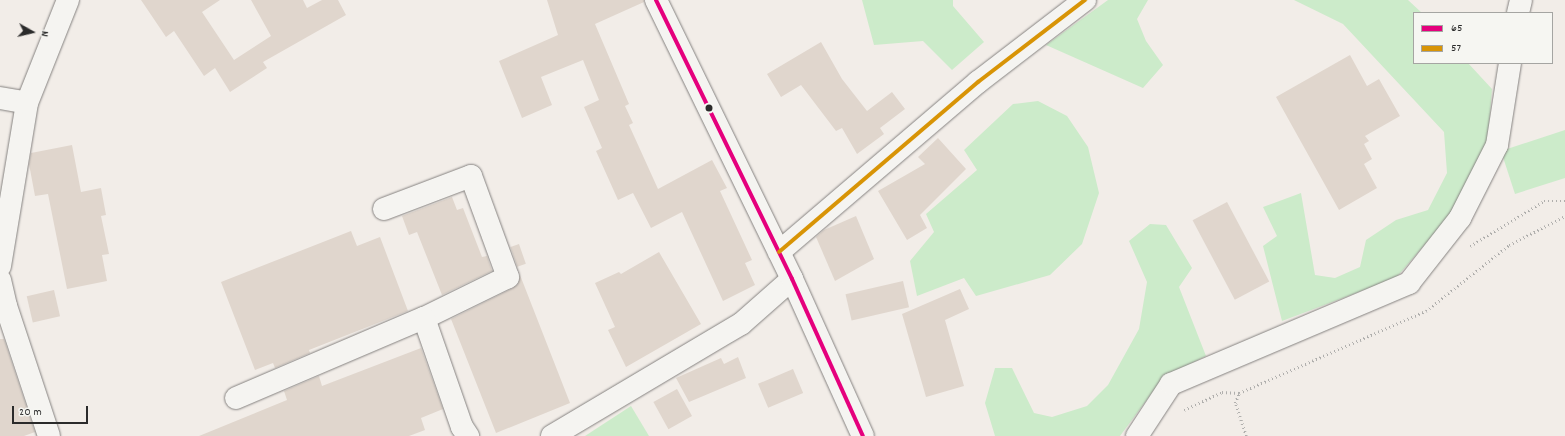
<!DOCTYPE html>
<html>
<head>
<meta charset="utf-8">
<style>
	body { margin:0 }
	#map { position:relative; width:1565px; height:436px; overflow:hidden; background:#f2ede8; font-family:Dekko,sans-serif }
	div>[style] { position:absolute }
	.green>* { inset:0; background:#ccebca }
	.building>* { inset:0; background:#e0d6cd; transform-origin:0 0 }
	.path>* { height:2.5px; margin-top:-1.25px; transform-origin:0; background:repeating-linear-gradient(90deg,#b0afad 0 1px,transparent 0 4px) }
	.roads { filter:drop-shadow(0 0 1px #858280) drop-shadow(0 0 1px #858280) }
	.minor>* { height:22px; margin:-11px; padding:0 11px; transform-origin:11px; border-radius:11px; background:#f5f4f1 }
	.major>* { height:22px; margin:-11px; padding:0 11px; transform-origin:11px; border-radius:11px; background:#f5f4f1 }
	.bus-1>* { height:4px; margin:-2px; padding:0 2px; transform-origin:2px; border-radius:2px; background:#e5007d }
	.bus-2>* { height:4px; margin:-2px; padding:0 2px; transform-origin:2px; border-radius:2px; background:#d89406 }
	.dots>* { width:11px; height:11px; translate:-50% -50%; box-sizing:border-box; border:2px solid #f6f6f2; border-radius:50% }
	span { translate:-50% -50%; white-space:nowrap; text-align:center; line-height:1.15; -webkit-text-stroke:3px #f6f6f2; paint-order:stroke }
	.legend { position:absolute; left:1413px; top:12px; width:140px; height:52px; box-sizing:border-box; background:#f6f6f2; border:1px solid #a5a5a2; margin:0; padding:5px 7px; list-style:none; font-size:12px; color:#2b2b2b }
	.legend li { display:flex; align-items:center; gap:8px; height:20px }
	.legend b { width:20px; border:1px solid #a5a5a2 }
	.north { position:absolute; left:12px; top:12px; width:40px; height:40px; -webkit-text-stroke:3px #f6f6f2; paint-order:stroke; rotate:98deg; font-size:11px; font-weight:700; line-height:16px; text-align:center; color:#2b2b2b }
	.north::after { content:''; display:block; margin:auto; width:14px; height:18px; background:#2b2b2b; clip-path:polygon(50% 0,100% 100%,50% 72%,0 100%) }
	.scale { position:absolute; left:12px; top:406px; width:76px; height:18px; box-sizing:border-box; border:2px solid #2b2b2b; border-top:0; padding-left:5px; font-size:12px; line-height:14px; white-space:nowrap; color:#2b2b2b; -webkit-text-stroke:3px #f6f6f2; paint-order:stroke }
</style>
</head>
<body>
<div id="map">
	<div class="green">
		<i style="clip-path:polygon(862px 0,953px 0,953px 6px,984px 42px,952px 70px,923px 41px,874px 45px)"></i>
		<i style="clip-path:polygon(1108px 0,1148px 0,1137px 19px,1146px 41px,1163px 65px,1143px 88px,1046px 45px)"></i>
		<i style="clip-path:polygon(1294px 0,1408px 0,1422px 13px,1414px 13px,1414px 63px,1468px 63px,1492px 89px,1488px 141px,1451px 214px,1396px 278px,1282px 321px,1263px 246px,1277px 236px,1263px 207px,1301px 193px,1315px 275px,1335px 278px,1360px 267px,1366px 240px,1396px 220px,1428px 210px,1447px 173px,1444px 132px,1343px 24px)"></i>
		<i style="clip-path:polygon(1038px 101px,1067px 116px,1088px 147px,1099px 193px,1082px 244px,1050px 275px,976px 296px,964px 278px,917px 296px,910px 261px,934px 232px,926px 214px,977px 170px,964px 150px,1013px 104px)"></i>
		<i style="clip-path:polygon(1565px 130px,1565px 178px,1515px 194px,1501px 151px)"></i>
		<i style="clip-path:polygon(1150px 224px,1166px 225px,1192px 268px,1179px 287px,1206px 356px,1163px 378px,1120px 436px,995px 436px,985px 403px,995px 368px,1012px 368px,1034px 413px,1052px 417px,1087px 406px,1108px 385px,1139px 329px,1147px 282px,1129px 241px)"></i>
		<i style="clip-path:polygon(631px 406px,649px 436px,585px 436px)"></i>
	</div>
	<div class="building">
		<i style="clip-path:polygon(141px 0,220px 0,202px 12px,234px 60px,271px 36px,251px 0,303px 0,307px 8px,322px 0,338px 0,346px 15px,263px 62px,267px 68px,230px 92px,215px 68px,204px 76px,174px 31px,166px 37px)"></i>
		<i style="clip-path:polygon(547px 0,644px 0,644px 2px,595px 24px,629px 104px,625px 106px,633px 123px,629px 125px,658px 189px,712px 160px,727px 188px,720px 191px,752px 260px,745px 263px,755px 285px,723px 301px,682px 212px,651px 228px,633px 193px,618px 200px,596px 151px,602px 148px,584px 107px,599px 100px,583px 60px,541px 77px,552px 105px,522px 118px,499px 61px,558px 35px)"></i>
		<i style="clip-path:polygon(821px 42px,842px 79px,867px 111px,892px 92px,905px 109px,880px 128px,884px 134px,857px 154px,842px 128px,836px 131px,801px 85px,781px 97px,767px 74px)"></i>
		<i style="clip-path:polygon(1350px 55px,1367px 86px,1379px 79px,1400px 116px,1365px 136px,1369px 141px,1364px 144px,1372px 159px,1364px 164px,1377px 188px,1339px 210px,1276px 97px)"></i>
		<i style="clip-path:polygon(938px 138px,966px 169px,920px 215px,927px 228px,907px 240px,878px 191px,925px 164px,918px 157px)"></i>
		<i style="clip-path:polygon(72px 145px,81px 192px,101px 188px,106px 215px,101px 216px,109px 254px,102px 255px,107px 281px,67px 289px,48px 194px,35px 196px,29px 164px,31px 153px)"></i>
		<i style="clip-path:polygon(452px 197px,457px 210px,463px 208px,482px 257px,487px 256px,492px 271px,442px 295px,417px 232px,409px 235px,402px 216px)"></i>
		<i style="left:1227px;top:202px;width:90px;height:39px;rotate:62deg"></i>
		<i style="clip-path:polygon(856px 216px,874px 259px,835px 281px,816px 237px,824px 230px)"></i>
		<i style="clip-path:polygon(351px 231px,357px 246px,380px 237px,408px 311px,309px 350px,310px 353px,275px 368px,273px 363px,255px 370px,221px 282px)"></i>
		<i style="left:519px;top:244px;width:21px;height:9px;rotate:71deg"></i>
		<i style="clip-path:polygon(659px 252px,701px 324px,626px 367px,608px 330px,615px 327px,595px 283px,619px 272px,621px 274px)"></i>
		<i style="clip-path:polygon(520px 275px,570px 403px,496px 433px,451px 319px,513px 288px,518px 284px)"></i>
		<i style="left:903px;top:281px;width:27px;height:59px;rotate:77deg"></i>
		<i style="clip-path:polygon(960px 289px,969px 309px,945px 320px,964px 386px,926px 397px,902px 314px)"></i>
		<i style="left:54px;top:290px;width:27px;height:28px;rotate:77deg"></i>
		<i style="clip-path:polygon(0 339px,4px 339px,35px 432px,24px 436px,0 436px)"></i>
		<i style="clip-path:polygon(421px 348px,443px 409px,421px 418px,425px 430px,409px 436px,199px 436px,287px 400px,284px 391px,319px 376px,322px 386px)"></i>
		<i style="clip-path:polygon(738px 357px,746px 378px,689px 402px,676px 378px,721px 358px,724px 364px)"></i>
		<i style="left:793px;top:369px;width:26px;height:38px;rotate:67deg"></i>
		<i style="left:677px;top:389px;width:31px;height:27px;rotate:61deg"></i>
	</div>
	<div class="path">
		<i style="left:1470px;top:246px;width:87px;rotate:-31.3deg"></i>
		<i style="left:1544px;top:201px;width:21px"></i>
		<i style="left:1184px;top:410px;width:42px;rotate:-25.3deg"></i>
		<i style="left:1222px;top:392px;width:17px;rotate:3deg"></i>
		<i style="left:1246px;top:436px;width:35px;rotate:-108deg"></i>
		<i style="left:1235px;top:403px;width:11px;rotate:-68deg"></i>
		<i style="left:1239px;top:393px;width:204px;rotate:-23.7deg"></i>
		<i style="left:1426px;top:311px;width:106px;rotate:-38.5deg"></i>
		<i style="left:1509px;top:245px;width:63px;rotate:-27.4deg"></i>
	</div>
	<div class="roads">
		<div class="minor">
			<i style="left:1518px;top:13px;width:13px;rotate:-77deg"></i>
			<i style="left:0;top:98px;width:27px;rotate:10deg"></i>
			<i style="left:384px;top:209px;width:93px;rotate:-20.8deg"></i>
			<i style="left:471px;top:176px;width:108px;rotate:69.9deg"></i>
			<i style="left:508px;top:277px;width:93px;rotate:154deg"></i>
			<i style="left:779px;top:252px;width:262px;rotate:-40.5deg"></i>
			<i style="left:978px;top:82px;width:135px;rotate:-37.5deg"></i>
			<i style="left:0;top:266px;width:165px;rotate:-80.6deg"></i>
			<i style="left:27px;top:103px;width:111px;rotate:-68.3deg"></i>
			<i style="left:0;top:280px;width:27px;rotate:77deg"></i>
			<i style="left:6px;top:306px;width:137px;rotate:71.7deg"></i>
			<i style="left:236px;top:398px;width:204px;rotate:-23.1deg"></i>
			<i style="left:424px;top:318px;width:115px;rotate:70.8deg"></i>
			<i style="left:462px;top:427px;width:11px;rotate:56deg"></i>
			<i style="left:552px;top:436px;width:220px;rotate:-30.7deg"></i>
			<i style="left:741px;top:324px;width:68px;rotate:-41.4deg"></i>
			<i style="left:1137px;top:436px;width:62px;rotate:-56.8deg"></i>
			<i style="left:1171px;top:384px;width:259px;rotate:-23deg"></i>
			<i style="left:1409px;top:283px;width:83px;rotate:-51.9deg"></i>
			<i style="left:1460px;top:218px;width:82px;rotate:-63.1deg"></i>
			<i style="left:1497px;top:145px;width:83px;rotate:-81deg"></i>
		</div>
		<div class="major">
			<i style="left:656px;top:0;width:310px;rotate:64deg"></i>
			<i style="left:792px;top:279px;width:172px;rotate:65.7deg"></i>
		</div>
	</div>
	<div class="bus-1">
		<i style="left:656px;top:0;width:310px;rotate:64deg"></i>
		<i style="left:792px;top:279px;width:172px;rotate:65.7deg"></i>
	</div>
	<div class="bus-2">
		<i style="left:779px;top:252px;width:262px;rotate:-40.5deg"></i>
		<i style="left:978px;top:82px;width:135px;rotate:-37.5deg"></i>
	</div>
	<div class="dots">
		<i style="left:709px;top:108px;background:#2b2b2b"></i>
	</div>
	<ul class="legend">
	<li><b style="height:5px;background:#e5007d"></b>65</li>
	<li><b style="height:5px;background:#d89406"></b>57</li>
	</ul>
	<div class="north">N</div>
	<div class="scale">20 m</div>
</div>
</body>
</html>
